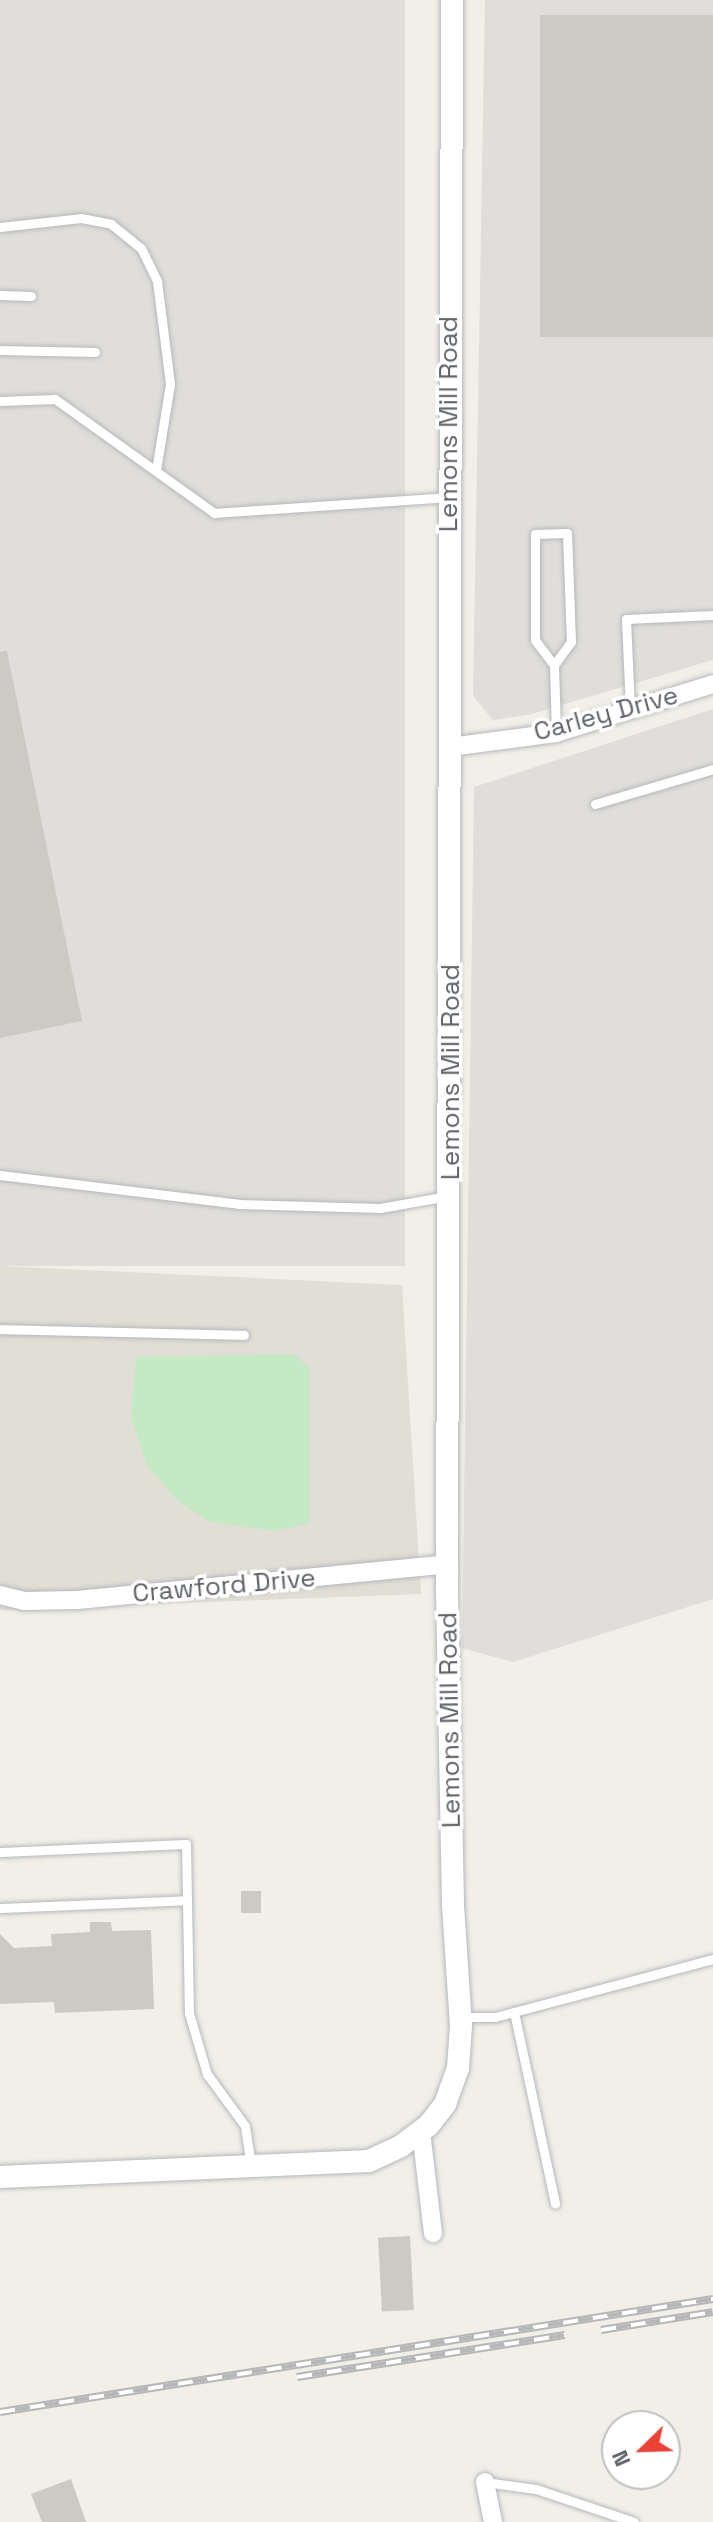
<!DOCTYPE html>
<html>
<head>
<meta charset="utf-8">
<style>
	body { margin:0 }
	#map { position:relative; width:713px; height:2522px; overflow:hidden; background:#f1efe8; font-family:"Space Grotesk",sans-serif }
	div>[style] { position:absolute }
	.industrial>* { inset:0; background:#e0deda; transform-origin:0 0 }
	.education>* { inset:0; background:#e1ded6 }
	.green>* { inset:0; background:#c5e8c5 }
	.building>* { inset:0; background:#cccac5; transform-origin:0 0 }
	.roads { filter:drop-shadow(0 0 2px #b5b8bc) drop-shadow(0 0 2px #b5b8bc) }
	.service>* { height:9px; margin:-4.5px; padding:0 4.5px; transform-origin:4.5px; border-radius:4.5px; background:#fff }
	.minor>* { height:18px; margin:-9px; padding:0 9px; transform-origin:9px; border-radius:9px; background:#fff }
	.tertiary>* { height:22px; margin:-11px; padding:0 11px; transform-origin:11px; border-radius:11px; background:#fff }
	.rail>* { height:8px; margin-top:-4px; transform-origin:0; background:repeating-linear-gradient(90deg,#fff 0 15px,#b6b7b8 0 30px); box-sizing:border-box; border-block:2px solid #b6b7b8 }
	span { translate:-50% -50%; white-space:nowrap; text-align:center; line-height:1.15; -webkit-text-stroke:7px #fff; paint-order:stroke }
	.street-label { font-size:26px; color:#5f6368 }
	.north { position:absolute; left:601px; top:2410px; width:80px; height:80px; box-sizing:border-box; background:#fff; border:2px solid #bfc1c3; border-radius:50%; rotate:247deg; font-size:22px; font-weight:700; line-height:32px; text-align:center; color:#5f6368 }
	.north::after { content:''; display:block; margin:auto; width:28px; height:36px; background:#ea4335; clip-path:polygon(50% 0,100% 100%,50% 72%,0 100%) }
</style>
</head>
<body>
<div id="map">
	<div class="industrial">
		<i style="left:0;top:0;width:405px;height:1266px"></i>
		<i style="clip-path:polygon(485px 0,713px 0,713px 660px,528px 715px,493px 720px,473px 696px)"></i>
		<i style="clip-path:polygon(713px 709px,713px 1599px,513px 1662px,462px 1648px,474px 787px)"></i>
	</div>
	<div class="education">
		<i style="clip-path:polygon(0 1266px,402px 1285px,421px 1594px,0 1610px)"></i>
	</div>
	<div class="green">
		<i style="clip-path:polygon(294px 1354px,310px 1369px,310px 1523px,276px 1531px,210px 1522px,177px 1501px,147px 1465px,131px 1418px,136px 1357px)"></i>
	</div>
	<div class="building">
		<i style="left:713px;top:15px;width:322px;height:173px;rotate:90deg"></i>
		<i style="clip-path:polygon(7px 651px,82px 1021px,0 1038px,0 652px)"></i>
		<i style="left:241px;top:1891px;width:20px;height:22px"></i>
		<i style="clip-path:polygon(90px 1922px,111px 1922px,112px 1931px,151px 1930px,154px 2009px,55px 2013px,54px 2002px,0 2004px,0 1934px,14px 1948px,52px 1946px,51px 1934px,90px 1932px)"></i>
		<i style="left:410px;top:2236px;width:74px;height:32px;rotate:87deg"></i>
		<i style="clip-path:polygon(71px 2479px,86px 2522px,42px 2522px,31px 2494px)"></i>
	</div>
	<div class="roads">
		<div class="service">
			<i style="left:0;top:227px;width:81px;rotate:-6.3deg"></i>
			<i style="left:81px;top:218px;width:31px;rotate:11deg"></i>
			<i style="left:111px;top:224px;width:38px;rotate:39deg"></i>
			<i style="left:141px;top:248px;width:37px;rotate:64deg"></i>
			<i style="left:157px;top:281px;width:104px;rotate:82.8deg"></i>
			<i style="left:170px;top:384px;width:87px;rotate:99.2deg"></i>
			<i style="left:0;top:295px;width:31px;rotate:2deg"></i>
			<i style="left:0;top:350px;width:95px;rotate:1.2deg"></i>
			<i style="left:0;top:401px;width:55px;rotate:-2.1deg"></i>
			<i style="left:55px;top:399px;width:196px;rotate:35.6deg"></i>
			<i style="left:214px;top:513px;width:236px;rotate:-3.9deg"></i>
			<i style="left:554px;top:665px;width:29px;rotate:-54deg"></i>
			<i style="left:571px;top:642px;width:109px;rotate:-92.1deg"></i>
			<i style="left:567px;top:533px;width:32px;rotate:178deg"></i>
			<i style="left:535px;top:534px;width:106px;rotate:90deg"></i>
			<i style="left:535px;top:640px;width:31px;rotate:53deg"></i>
			<i style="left:554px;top:665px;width:68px;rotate:88.3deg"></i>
			<i style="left:630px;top:710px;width:91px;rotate:-92.5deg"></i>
			<i style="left:626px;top:619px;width:87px;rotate:-2.6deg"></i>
			<i style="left:595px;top:804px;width:123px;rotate:-16.5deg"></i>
			<i style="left:0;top:1175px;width:240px;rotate:6.9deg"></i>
			<i style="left:238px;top:1204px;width:142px;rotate:1.6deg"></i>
			<i style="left:380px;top:1208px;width:69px;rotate:-10deg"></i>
			<i style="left:0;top:1329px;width:244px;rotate:1.4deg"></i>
			<i style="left:0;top:1852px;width:186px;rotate:-2.5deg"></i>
			<i style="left:186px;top:1844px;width:169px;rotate:89deg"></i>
			<i style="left:189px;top:2013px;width:64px;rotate:73.6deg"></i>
			<i style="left:207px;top:2074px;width:64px;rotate:53.8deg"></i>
			<i style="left:245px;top:2126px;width:40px;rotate:81.5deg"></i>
			<i style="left:0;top:1908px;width:187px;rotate:-2.4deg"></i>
			<i style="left:514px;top:2012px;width:196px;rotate:77.9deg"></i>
			<i style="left:461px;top:2017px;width:34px"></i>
			<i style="left:495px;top:2017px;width:226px;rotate:-14.9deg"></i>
			<i style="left:485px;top:2482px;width:51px;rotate:7.8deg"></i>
			<i style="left:536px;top:2489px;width:103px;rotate:18.6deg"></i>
		</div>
		<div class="minor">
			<i style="left:450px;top:747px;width:107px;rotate:-7.5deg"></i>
			<i style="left:556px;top:733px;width:164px;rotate:-17.3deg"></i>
			<i style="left:0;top:1595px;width:25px;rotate:14deg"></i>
			<i style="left:24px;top:1601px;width:53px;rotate:-1.1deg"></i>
			<i style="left:77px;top:1600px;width:373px;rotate:-5.5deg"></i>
			<i style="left:421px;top:2131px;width:103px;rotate:83.3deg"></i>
			<i style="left:485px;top:2482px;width:41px;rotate:78.7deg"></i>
		</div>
		<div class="tertiary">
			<i style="left:0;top:2177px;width:369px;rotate:-2.5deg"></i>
			<i style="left:369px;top:2161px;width:35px;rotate:-25deg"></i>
			<i style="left:401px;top:2146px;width:34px;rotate:-37deg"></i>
			<i style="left:428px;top:2126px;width:28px;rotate:-52deg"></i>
			<i style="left:445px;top:2104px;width:38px;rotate:-70deg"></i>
			<i style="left:458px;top:2068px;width:42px;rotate:-85.9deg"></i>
			<i style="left:461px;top:2026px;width:122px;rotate:-93.8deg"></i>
			<i style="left:453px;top:1904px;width:316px;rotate:-91.1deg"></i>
			<i style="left:447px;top:1588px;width:1588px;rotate:-89.82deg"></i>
		</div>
	</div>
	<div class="rail">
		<i style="left:601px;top:2330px;width:113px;rotate:-9.1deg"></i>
		<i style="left:297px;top:2377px;width:271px;rotate:-8.9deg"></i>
		<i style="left:0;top:2412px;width:722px;rotate:-9.01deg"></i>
	</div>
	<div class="street-label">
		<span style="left:449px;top:424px;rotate:-90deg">Lemons Mill Road</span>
		<span style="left:606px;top:714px;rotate:-15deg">Carley Drive</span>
		<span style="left:451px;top:1072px;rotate:-90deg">Lemons Mill Road</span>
		<span style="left:224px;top:1586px;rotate:-5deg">Crawford Drive</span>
		<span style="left:450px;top:1720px;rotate:-91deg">Lemons Mill Road</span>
	</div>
	<div class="north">N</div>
</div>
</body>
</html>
